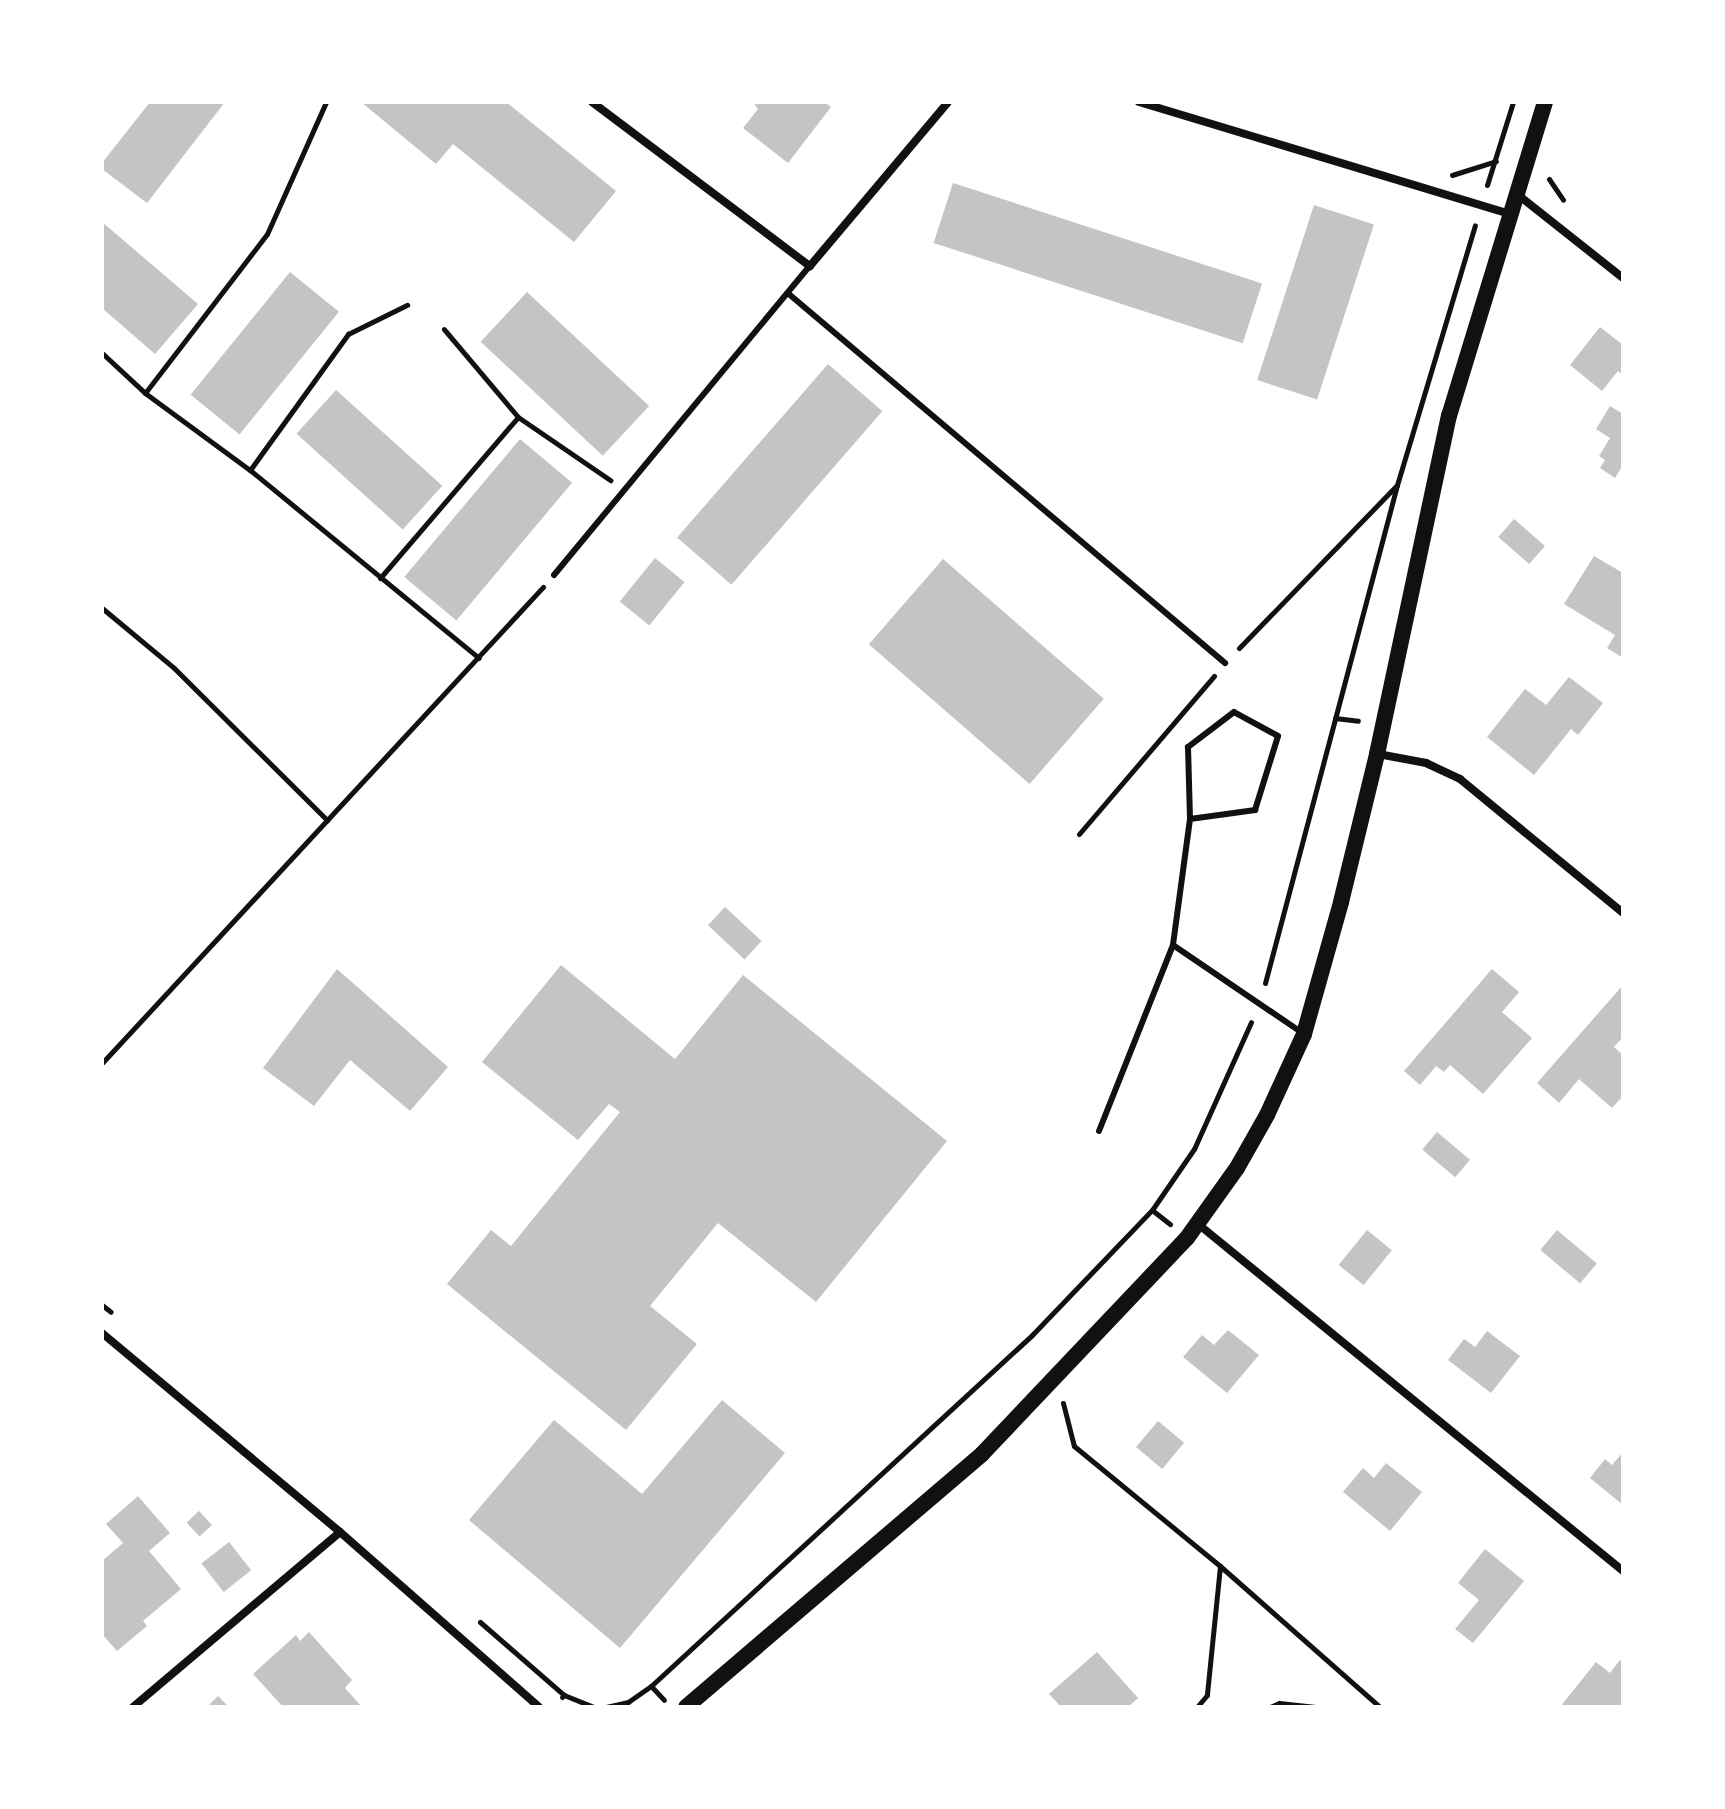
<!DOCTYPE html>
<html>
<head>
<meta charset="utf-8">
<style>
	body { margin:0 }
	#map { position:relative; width:1725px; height:1809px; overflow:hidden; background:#fff; font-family:"Titillium Web",sans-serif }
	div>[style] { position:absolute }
	.building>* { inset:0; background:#c4c4c4; transform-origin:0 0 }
	.path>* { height:5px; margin:-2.5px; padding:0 2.5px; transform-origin:2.5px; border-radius:2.5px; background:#111 }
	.service>* { height:6px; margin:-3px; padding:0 3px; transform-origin:3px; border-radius:3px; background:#111 }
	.minor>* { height:8px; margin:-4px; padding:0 4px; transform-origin:4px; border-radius:4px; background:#111 }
	.secondary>* { height:16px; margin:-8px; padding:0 8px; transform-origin:8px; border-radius:8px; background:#111 }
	span { translate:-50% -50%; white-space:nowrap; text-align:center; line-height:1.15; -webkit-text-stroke:8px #fff; paint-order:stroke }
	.frame { position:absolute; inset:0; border:104px solid #fff; pointer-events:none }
</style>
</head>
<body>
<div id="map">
	<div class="building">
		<i style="clip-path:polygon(150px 102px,225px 102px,147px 203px,102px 169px,102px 163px)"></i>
		<i style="clip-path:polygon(361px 102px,506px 102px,616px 191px,574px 242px,453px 144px,436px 164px)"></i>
		<i style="clip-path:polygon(753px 102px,824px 102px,831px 107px,788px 163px,743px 128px,758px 109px)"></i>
		<i style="left:953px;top:183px;width:325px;height:63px;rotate:18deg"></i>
		<i style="left:1314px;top:205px;width:63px;height:184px;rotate:18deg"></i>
		<i style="clip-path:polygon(102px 222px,198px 304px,155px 354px,102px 308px)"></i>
		<i style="left:290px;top:272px;width:63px;height:158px;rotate:39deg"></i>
		<i style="left:527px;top:292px;width:167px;height:68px;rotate:43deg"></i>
		<i style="clip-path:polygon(1600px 327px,1623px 345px,1623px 375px,1618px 371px,1602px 391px,1570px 365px)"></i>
		<i style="left:828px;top:364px;width:72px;height:230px;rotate:41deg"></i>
		<i style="left:336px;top:390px;width:143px;height:59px;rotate:42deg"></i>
		<i style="clip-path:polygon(1610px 406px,1623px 414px,1623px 465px,1615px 478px,1600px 468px,1605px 460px,1599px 456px,1610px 438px,1596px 429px)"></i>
		<i style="left:520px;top:439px;width:68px;height:180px;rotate:40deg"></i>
		<i style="left:1514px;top:519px;width:41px;height:24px;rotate:41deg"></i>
		<i style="clip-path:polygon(1594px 556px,1623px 573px,1623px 658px,1607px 648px,1615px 635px,1564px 604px)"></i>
		<i style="left:655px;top:558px;width:38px;height:56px;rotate:39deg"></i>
		<i style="left:943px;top:559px;width:213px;height:113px;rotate:41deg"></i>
		<i style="clip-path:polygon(1569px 677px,1603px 703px,1578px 735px,1571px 729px,1534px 775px,1487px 737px,1525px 689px,1546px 705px)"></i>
		<i style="left:725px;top:907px;width:50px;height:25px;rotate:43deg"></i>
		<i style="clip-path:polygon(561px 965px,675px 1059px,743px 975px,947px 1141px,816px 1302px,718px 1223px,650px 1306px,697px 1344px,626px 1430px,447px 1284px,491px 1230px,511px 1246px,620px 1112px,609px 1104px,578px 1140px,482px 1062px)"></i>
		<i style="clip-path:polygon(337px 969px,448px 1067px,410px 1111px,350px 1060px,314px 1106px,263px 1068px)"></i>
		<i style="clip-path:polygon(1492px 969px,1519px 992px,1502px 1012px,1532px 1038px,1483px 1094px,1450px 1065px,1444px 1072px,1436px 1066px,1420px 1085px,1404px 1071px)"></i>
		<i style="clip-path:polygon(1623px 985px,1623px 1037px,1614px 1047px,1623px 1055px,1623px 1096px,1612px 1108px,1579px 1079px,1559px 1103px,1537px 1083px)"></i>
		<i style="left:1437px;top:1132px;width:43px;height:23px;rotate:40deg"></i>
		<i style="left:1367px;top:1230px;width:32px;height:45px;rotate:39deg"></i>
		<i style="left:1557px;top:1230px;width:52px;height:26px;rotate:40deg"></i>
		<i style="clip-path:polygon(1228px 1330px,1259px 1355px,1227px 1393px,1183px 1357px,1202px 1335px,1214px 1345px)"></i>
		<i style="clip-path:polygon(1487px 1331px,1520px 1356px,1491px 1393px,1448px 1360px,1464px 1339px,1475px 1347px)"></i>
		<i style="clip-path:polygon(722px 1400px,785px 1453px,620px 1648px,469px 1520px,554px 1420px,642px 1494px)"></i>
		<i style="left:1158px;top:1421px;width:34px;height:34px;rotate:40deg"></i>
		<i style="clip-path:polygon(1623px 1452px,1623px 1505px,1590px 1478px,1605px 1459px,1612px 1465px)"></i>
		<i style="clip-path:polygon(1386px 1463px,1422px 1492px,1390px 1531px,1343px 1492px,1363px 1468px,1374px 1478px)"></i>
		<i style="clip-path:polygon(138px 1496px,170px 1533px,149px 1551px,181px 1589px,143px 1621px,147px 1626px,117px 1651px,102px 1634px,102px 1561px,123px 1543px,106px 1524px)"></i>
		<i style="left:199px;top:1511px;width:19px;height:17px;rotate:47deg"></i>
		<i style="left:229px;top:1542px;width:36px;height:35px;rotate:52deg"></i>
		<i style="clip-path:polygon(1485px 1549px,1524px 1581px,1473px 1643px,1455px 1629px,1479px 1600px,1458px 1583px)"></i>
		<i style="clip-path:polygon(309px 1632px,352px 1680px,345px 1688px,362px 1707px,283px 1707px,253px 1674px,296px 1635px,300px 1641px)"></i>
		<i style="clip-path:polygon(1097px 1652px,1138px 1698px,1128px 1707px,1061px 1707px,1049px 1694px)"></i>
		<i style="clip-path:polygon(1620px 1660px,1623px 1663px,1623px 1707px,1560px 1707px,1596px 1662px,1610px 1673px)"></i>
		<i style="clip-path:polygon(218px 1696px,229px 1707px,207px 1707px)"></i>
	</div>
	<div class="path">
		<i style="left:1452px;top:175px;width:46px;rotate:-17.7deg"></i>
		<i style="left:1549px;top:179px;width:25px;rotate:56deg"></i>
		<i style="left:1487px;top:185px;width:87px;rotate:-72.6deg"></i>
		<i style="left:102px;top:353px;width:59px;rotate:42.9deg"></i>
		<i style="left:145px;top:393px;width:130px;rotate:36.3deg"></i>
		<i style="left:250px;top:470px;width:296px;rotate:39.4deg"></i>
		<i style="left:145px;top:393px;width:200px;rotate:-52.5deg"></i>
		<i style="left:267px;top:234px;width:145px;rotate:-65.9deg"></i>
		<i style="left:518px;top:417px;width:112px;rotate:34.4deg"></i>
		<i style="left:250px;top:470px;width:168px;rotate:-54.2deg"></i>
		<i style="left:348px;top:334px;width:66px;rotate:-26.2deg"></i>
		<i style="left:380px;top:578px;width:212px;rotate:-49.4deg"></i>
		<i style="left:518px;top:417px;width:115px;rotate:-130.1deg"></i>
		<i style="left:102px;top:608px;width:94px;rotate:39.8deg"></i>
		<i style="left:174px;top:668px;width:216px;rotate:44.8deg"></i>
		<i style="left:1239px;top:648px;width:226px;rotate:-45.9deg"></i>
		<i style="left:1335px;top:718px;width:23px;rotate:7deg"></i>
		<i style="left:1079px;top:834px;width:208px;rotate:-49.5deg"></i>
		<i style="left:1265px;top:983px;width:515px;rotate:-75.15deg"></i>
		<i style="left:1397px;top:485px;width:271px;rotate:-73.3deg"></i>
		<i style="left:102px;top:1063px;width:649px;rotate:-47.19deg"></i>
		<i style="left:1152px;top:1210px;width:23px;rotate:38deg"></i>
		<i style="left:102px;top:1305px;width:11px;rotate:38deg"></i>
		<i style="left:1063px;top:1403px;width:44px;rotate:75.7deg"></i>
		<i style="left:1074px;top:1446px;width:189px;rotate:39.4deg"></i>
		<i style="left:1220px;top:1566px;width:130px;rotate:95.8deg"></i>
		<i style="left:1207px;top:1695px;width:16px;rotate:130deg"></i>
		<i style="left:1220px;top:1566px;width:213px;rotate:41.4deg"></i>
		<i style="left:480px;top:1622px;width:111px;rotate:41deg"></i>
		<i style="left:651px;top:1686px;width:19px;rotate:47deg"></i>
		<i style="left:562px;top:1697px;width:3px;rotate:-45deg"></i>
		<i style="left:564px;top:1695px;width:31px;rotate:22deg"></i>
		<i style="left:606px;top:1707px;width:23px;rotate:-13deg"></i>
		<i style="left:628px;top:1702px;width:28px;rotate:-35deg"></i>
		<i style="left:651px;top:1686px;width:518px;rotate:-42.65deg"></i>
		<i style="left:1032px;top:1335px;width:173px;rotate:-46.2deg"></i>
		<i style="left:1152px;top:1210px;width:74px;rotate:-55.5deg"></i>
		<i style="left:1194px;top:1149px;width:139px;rotate:-65.8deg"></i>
		<i style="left:1270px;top:1707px;width:10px;rotate:-24deg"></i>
		<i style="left:1279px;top:1703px;width:37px;rotate:6deg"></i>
	</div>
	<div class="service">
		<i style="left:790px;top:295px;width:570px;rotate:40.23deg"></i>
		<i style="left:554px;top:575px;width:401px;rotate:-50.4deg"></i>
		<i style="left:1190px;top:819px;width:66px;rotate:-7.9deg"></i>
		<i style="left:1255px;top:810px;width:77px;rotate:-72.7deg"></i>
		<i style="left:1278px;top:736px;width:50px;rotate:-151.4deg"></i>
		<i style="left:1234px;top:712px;width:58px;rotate:142.7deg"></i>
		<i style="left:1188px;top:747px;width:72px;rotate:88.4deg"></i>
		<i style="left:1190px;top:819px;width:127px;rotate:97.7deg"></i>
		<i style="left:1173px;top:945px;width:155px;rotate:34.2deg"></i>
		<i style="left:1099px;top:1131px;width:200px;rotate:-68.3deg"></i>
	</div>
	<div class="minor">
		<i style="left:592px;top:102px;width:273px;rotate:37deg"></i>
		<i style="left:810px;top:266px;width:214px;rotate:-49.9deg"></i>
		<i style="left:1139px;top:102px;width:387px;rotate:16.8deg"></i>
		<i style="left:1517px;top:194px;width:135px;rotate:38.4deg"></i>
		<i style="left:1378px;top:754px;width:49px;rotate:10.6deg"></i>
		<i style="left:1426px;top:763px;width:38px;rotate:25deg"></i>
		<i style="left:1460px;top:779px;width:211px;rotate:39.4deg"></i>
		<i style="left:1198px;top:1224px;width:549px;rotate:39.23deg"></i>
		<i style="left:102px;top:1333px;width:310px;rotate:39.9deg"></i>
		<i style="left:340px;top:1532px;width:265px;rotate:41.3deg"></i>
		<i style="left:133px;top:1707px;width:271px;rotate:-40.2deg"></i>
	</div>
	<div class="secondary">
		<i style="left:686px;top:1707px;width:389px;rotate:-40.5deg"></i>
		<i style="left:982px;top:1454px;width:298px;rotate:-46.5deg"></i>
		<i style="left:1187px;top:1238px;width:86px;rotate:-54.5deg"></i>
		<i style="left:1237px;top:1168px;width:61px;rotate:-60.5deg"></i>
		<i style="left:1267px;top:1115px;width:89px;rotate:-65.4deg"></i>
		<i style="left:1304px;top:1034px;width:137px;rotate:-74.3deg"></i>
		<i style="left:1341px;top:902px;width:152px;rotate:-76.3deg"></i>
		<i style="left:1377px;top:754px;width:346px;rotate:-78deg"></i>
		<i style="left:1449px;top:416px;width:328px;rotate:-73deg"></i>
	</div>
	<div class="frame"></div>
</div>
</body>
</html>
